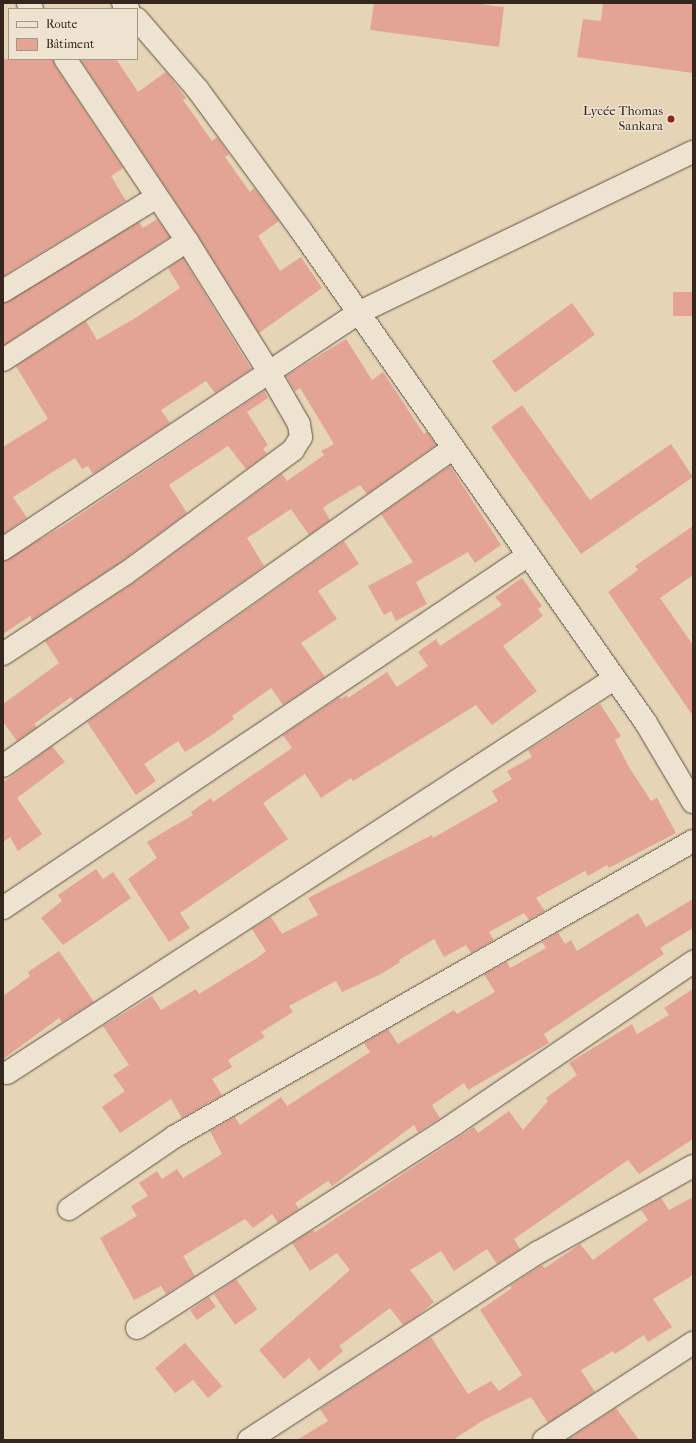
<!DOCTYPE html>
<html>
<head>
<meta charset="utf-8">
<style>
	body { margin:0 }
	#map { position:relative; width:696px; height:1443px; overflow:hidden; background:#e5d4b6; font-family:"IM FELL French Canon",serif }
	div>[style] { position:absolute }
	.building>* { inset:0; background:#e4a495; transform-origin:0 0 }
	.roads { filter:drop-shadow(0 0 1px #625244) drop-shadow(0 0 1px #625244) }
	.minor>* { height:22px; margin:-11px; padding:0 11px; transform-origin:11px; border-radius:11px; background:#eee3d0 }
	.dots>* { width:11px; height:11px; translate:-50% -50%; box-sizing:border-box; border:2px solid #eee3d0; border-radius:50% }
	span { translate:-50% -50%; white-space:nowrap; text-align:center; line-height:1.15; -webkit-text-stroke:3px #eee3d0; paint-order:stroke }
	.poi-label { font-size:13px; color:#36271e }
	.right { translate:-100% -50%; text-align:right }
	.frame { position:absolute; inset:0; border:4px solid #36271e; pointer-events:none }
	.legend { position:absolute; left:8px; top:8px; width:130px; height:52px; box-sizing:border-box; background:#eee3d0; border:1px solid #a49889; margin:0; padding:5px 7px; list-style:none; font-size:12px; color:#36271e }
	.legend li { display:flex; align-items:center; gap:8px; height:20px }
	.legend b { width:20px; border:1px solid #a49889 }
</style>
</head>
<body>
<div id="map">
	<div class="building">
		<i style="clip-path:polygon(374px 3px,471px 3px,504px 7px,499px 47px,370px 30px)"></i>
		<i style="clip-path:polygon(603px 3px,693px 3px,693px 73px,577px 57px,583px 19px,601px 21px)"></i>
		<i style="clip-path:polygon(3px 59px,53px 59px,55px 66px,123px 168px,111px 176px,126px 201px,3px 276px)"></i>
		<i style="clip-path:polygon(80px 59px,116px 59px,138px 92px,166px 72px,186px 98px,183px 100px,212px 141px,217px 137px,229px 154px,225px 157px,250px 192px,254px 188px,279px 221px,258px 236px,280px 271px,301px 257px,322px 288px,259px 333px,197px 234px)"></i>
		<i style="clip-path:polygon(157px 219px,170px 237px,4px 345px,3px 303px,139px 222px,143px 228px)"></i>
		<i style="clip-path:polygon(183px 258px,251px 369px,215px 393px,206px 381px,161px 410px,170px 423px,93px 474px,88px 466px,82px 469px,75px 458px,13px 497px,27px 518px,3px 534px,3px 447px,48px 419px,16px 366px,86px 321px,97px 340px,137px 317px,180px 288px,168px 268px)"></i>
		<i style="left:693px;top:292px;width:24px;height:20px;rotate:90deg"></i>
		<i style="left:572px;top:303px;width:39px;height:99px;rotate:54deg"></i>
		<i style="clip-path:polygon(346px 339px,372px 380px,383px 372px,424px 434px,427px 432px,436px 445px,367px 494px,360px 485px,328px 504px,323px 508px,330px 520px,309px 535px,291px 509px,247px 538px,264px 566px,74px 701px,71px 697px,34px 724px,37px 727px,17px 741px,3px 722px,3px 704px,59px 663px,45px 641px,132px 584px,282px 474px,287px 481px,324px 455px,321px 451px,334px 444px,300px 388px,295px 391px,286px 376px)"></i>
		<i style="clip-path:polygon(264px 391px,268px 398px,247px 412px,268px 445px,263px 449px,267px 454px,246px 469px,228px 446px,169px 485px,187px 513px,118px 564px,32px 620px,30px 616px,3px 634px,3px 561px,63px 526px)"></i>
		<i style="clip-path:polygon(522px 405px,590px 500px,671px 444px,693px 477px,581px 554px,491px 427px)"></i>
		<i style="clip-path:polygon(450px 466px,501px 545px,475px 563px,468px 552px,416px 582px,427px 604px,396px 621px,391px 611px,384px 615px,368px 586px,413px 562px,381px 514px)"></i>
		<i style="clip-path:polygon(693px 526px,693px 575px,660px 598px,693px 645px,693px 716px,608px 592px,638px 570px,635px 566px)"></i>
		<i style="clip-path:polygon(344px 541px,359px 564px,318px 591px,337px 619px,301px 643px,325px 677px,283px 705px,271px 688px,232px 716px,234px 719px,209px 737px,185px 752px,178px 741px,144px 764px,156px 781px,136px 795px,87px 722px)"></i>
		<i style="clip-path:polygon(522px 578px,542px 606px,538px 609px,543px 616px,503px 646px,537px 691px,492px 725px,476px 705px,353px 781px,351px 778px,321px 798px,305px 774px,263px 803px,288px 839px,180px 913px,190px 928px,169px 942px,128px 879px,157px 858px,147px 842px,193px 815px,191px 812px,211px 798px,213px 802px,292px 748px,283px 735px,340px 697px,341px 699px,347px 695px,348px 698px,387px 672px,397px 687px,428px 666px,418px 652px,436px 639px,440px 646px,502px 605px,495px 597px)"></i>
		<i style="clip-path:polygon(600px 704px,621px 736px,615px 740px,629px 767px,651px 801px,657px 798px,676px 833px,609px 868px,607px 865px,588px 876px,585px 871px,536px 898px,545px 911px,529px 920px,524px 913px,489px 932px,494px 940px,471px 953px,466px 945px,444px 957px,434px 939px,399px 960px,400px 962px,381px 974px,342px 992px,336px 981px,289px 1006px,293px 1012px,261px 1032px,265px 1037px,228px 1060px,232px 1067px,212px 1079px,222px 1095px,182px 1118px,171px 1099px,120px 1133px,102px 1107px,125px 1091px,113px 1075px,129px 1065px,103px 1026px,152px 996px,161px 1010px,196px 989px,199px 994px,257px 958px,266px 951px,252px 929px,271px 917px,282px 934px,318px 915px,308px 898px,432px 835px,433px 838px,498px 801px,492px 791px,512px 779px,507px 771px,532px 757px,528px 750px)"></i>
		<i style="clip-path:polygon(52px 746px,65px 762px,17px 798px,42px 834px,18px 851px,10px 837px,3px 842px,3px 778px,5px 781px)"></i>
		<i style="clip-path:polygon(96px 869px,103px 879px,113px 872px,131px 898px,63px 945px,41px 918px,62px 901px,58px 895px)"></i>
		<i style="clip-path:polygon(693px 899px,693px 928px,660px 948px,664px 954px,544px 1034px,549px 1043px,468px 1090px,464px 1083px,432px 1105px,440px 1118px,418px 1132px,414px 1125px,332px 1186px,328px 1181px,295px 1203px,299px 1209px,278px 1223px,272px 1214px,253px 1228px,245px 1219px,183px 1256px,195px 1276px,166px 1294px,161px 1286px,134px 1300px,100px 1238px,137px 1216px,131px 1206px,148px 1196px,139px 1183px,157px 1171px,162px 1179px,177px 1169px,183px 1178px,222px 1154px,210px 1131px,235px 1117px,240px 1125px,281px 1097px,287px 1106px,370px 1052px,364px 1043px,388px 1029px,398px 1044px,454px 1010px,457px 1014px,495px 992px,484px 974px,507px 962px,510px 968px,546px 948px,542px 942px,558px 932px,565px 944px,571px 940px,577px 951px,638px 913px,646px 927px)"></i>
		<i style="clip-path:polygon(59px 951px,94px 1002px,62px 1022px,59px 1018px,3px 1059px,3px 996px,30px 976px,28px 972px)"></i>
		<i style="clip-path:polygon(693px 989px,693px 1139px,639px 1174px,628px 1160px,514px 1239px,520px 1249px,497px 1264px,487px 1249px,454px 1271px,441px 1251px,410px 1270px,434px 1302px,417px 1316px,403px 1325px,390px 1308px,339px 1346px,343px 1351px,319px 1371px,309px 1358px,284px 1379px,259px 1350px,350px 1270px,337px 1253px,310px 1271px,292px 1243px,313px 1230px,315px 1232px,474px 1127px,478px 1133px,509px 1111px,523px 1130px,548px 1101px,546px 1098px,577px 1075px,569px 1063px,632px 1024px,637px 1034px,669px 1015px,664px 1008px)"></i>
		<i style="clip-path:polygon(693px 1197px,693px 1275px,653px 1299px,672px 1327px,648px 1342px,644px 1335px,615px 1354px,613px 1351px,581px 1370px,595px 1392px,548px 1423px,531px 1397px,482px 1421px,453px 1440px,297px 1440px,328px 1421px,320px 1409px,431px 1337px,468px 1394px,491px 1381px,499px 1391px,522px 1375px,480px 1310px,512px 1288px,510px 1286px,542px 1265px,545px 1268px,580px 1244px,593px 1260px,648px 1220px,641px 1210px,661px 1198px,669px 1210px)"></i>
		<i style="left:236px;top:1279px;width:37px;height:27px;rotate:55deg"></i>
		<i style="left:209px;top:1297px;width:12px;height:23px;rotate:55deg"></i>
		<i style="clip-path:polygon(185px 1343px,222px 1386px,208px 1398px,193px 1380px,175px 1393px,155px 1368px)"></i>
		<i style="clip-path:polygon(616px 1408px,639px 1440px,567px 1440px)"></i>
	</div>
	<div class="roads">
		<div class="minor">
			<i style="left:28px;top:3px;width:7px;rotate:56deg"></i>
			<i style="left:123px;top:3px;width:8px;rotate:50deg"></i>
			<i style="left:137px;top:19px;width:94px;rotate:49.3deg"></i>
			<i style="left:198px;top:90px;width:172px;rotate:53.7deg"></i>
			<i style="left:300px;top:229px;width:603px;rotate:54.99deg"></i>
			<i style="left:646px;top:723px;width:92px;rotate:59.3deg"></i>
			<i style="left:3px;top:291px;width:180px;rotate:-31.4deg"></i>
			<i style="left:3px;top:360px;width:219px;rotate:-32.9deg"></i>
			<i style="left:3px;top:549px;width:426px;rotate:-33.6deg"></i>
			<i style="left:358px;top:313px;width:372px;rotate:-25.7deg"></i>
			<i style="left:3px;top:654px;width:146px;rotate:-33.3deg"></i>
			<i style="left:125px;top:574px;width:209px;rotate:-36.4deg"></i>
			<i style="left:293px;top:450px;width:15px;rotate:-58deg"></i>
			<i style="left:301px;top:437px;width:13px;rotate:-99deg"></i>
			<i style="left:299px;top:424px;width:60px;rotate:-120deg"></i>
			<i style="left:269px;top:372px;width:155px;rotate:-122deg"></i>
			<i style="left:187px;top:241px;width:219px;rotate:-123.8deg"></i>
			<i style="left:3px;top:766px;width:550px;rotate:-35.22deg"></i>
			<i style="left:3px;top:908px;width:631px;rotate:-33.89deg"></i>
			<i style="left:7px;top:1073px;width:724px;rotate:-32.99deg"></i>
			<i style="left:69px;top:1209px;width:127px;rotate:-34.4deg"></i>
			<i style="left:174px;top:1137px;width:597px;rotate:-29.7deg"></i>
			<i style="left:137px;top:1328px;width:379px;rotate:-32.7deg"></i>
			<i style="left:456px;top:1123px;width:287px;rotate:-34.2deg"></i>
			<i style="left:249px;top:1440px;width:346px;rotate:-33deg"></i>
			<i style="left:539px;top:1252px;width:176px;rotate:-29.2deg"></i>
			<i style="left:544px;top:1440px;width:178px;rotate:-33.1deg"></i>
		</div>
	</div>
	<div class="dots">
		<i style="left:671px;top:119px;background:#8f2418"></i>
	</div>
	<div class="poi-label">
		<span class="right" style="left:663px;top:119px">Lycée Thomas<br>Sankara</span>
	</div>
	<div class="frame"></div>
	<ul class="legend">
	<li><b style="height:5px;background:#eee3d0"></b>Route</li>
	<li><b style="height:11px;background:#e4a495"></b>Bâtiment</li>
	</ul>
</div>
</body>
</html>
